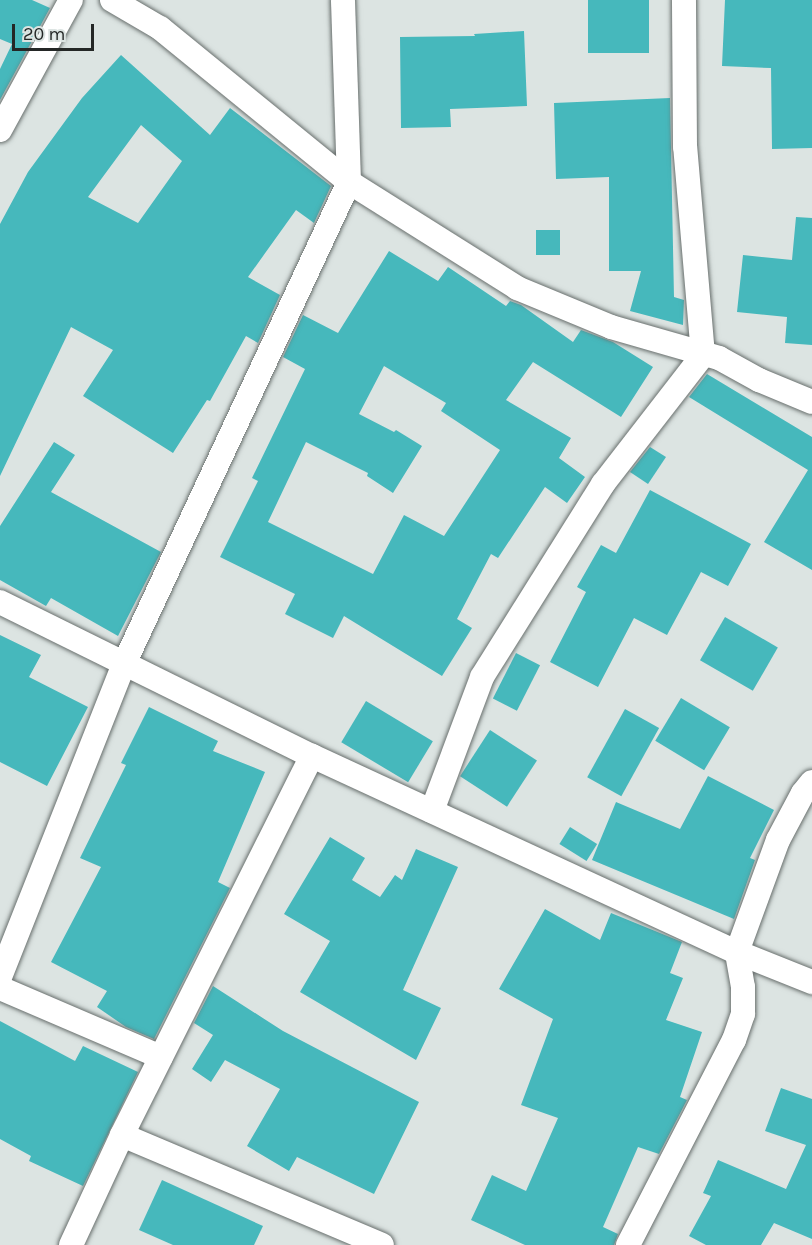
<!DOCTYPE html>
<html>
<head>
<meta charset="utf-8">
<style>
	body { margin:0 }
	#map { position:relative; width:812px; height:1245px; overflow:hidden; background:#dce4e2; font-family:Karla,sans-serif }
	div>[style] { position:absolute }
	.building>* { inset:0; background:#46b8bc; transform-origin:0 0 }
	.roads { filter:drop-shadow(0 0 2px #686f6d) drop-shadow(0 0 2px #686f6d) }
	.street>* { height:24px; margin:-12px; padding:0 12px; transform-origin:12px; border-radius:12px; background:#fff }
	span { translate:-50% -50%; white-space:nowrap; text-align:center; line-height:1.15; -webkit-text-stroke:4.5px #dce4e2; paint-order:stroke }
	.scale { position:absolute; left:12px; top:24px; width:82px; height:27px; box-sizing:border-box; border:3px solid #242726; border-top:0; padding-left:8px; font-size:18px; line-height:21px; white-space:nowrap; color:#242726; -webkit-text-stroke:4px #dce4e2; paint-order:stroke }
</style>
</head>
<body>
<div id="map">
	<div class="building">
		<i style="clip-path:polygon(0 0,32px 0,50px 8px,0 100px,0 69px,12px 44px,0 39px)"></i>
		<i style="left:588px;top:0;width:61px;height:53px"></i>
		<i style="clip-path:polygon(725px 0,812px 0,812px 148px,772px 149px,771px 68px,722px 66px)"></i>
		<i style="clip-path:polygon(524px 31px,527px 106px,450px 109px,451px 127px,401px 128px,400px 37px,475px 36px,474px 34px)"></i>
		<i style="clip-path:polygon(evenodd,121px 55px,210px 135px,230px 108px,331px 186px,314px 223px,296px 210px,248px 277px,280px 295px,258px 343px,246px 336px,210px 401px,207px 400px,173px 453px,83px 396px,113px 350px,71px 327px,0 476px,0 224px,28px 172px,82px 98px,121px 55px,141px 125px,182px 161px,138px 223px,88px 197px,141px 125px)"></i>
		<i style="clip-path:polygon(670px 98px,674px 297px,684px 300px,683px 325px,630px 311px,641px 271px,609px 271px,609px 177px,556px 179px,554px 103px)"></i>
		<i style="clip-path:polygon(796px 217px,812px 218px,812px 345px,785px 343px,787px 317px,737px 312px,743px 255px,792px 260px)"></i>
		<i style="left:536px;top:230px;width:24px;height:25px"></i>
		<i style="clip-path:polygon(evenodd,389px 251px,438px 281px,448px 267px,506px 306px,510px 301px,521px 305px,573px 342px,581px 330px,613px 342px,653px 367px,621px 417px,533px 362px,506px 400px,571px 438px,559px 458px,585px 477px,567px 503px,545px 487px,498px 558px,491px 554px,457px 619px,472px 628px,442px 676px,344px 616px,333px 638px,285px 614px,295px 594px,220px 557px,258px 481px,252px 478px,305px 369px,283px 357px,303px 315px,338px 333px,389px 251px,384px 366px,446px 403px,441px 411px,500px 450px,444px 536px,404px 515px,373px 574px,268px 522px,306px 442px,368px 473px,367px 476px,393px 493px,422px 446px,396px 430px,394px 432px,359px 414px,384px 366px)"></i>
		<i style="clip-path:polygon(707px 374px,812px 437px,812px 570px,764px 542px,808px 470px,689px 397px)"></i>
		<i style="clip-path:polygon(54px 442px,75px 455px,51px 492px,161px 552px,118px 636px,51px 598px,46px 606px,0 580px,0 526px)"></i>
		<i style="clip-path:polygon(650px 447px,666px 457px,648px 484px,630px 472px)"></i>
		<i style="clip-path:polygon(650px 490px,751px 544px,728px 586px,701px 572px,667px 635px,634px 618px,598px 687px,550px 662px,586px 592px,577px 587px,601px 545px,616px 553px)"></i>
		<i style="left:725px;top:617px;width:61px;height:50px;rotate:30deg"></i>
		<i style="clip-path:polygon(0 635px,41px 655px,29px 677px,88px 707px,47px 786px,0 762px)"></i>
		<i style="left:516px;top:653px;width:27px;height:51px;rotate:27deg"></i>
		<i style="left:681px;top:698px;width:57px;height:50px;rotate:31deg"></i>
		<i style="left:366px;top:701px;width:78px;height:48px;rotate:31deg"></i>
		<i style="clip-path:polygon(149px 707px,218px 741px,213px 751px,265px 772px,218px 882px,230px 888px,154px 1039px,126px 1027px,97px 1007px,107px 991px,51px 962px,101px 867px,80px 858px,126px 765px,121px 763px)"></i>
		<i style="left:625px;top:709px;width:39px;height:78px;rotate:29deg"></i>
		<i style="left:490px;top:730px;width:56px;height:55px;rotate:33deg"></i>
		<i style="clip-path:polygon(708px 776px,774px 810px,750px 858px,755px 860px,734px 919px,592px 860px,616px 802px,680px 829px)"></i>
		<i style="left:570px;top:827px;width:32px;height:20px;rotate:32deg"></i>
		<i style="clip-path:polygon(330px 837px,365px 858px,352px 880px,380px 897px,395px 875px,402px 880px,416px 849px,458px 867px,403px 990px,441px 1008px,416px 1060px,300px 992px,330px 941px,284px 914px)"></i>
		<i style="clip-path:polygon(545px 909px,600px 940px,611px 913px,682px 942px,670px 973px,683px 978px,666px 1020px,702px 1032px,680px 1097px,687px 1100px,659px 1154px,638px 1147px,603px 1227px,618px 1234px,614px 1245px,525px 1245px,471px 1220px,492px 1175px,526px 1191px,558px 1118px,521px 1105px,553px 1019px,499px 989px)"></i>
		<i style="clip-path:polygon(213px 986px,283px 1031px,419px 1102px,374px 1194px,297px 1157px,289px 1171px,247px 1146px,280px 1089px,225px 1060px,211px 1082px,192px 1069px,213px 1035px,194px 1023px)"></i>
		<i style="clip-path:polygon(0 1021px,75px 1061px,83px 1046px,138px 1072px,83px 1186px,29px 1161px,31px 1156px,0 1139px)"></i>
		<i style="clip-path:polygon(781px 1088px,812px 1099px,812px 1239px,774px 1223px,761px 1245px,706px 1245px,689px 1236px,711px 1196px,703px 1193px,718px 1160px,786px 1189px,806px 1145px,765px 1131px)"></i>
		<i style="clip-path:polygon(162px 1180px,263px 1226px,254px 1245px,173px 1245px,139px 1230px)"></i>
	</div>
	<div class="roads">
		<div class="street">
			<i style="left:112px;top:0;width:56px;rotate:30.3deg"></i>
			<i style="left:160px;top:28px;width:244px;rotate:39.2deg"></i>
			<i style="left:349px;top:182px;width:199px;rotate:32.2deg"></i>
			<i style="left:517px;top:288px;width:102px;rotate:22.5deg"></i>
			<i style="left:611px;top:327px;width:112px;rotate:16deg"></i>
			<i style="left:719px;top:358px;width:46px;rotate:28.8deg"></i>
			<i style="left:759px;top:380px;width:57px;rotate:22.5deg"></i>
			<i style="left:0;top:130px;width:148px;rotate:-61.4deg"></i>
			<i style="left:0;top:602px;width:348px;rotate:26.3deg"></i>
			<i style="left:312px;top:756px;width:468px;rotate:24.8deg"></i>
			<i style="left:737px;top:952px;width:81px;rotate:21.8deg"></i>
			<i style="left:432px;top:811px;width:143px;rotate:-69.5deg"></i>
			<i style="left:482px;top:677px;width:228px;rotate:-57.9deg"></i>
			<i style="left:603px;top:484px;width:163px;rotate:-52.2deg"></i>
			<i style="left:703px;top:355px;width:209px;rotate:-94.9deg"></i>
			<i style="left:685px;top:147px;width:147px;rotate:-90.4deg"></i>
			<i style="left:0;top:977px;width:337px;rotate:-68.4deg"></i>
			<i style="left:124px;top:664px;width:532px;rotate:-64.98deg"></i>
			<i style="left:349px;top:182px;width:182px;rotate:-91.9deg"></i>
			<i style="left:0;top:988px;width:175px;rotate:23.2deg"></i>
			<i style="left:122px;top:1135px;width:282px;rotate:22.9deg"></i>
			<i style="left:71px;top:1245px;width:121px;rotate:-65.1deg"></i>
			<i style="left:122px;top:1135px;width:424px;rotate:-63.4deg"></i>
			<i style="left:628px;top:1245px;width:231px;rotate:-62.7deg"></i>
			<i style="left:734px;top:1040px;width:28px;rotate:-71deg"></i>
			<i style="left:743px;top:1014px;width:27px;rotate:-90deg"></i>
			<i style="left:743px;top:987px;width:36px;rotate:-100deg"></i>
			<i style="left:737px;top:952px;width:119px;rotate:-69.9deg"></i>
			<i style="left:778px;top:840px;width:53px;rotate:-62deg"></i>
			<i style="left:803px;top:793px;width:14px;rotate:-51deg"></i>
		</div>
	</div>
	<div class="scale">20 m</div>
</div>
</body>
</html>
